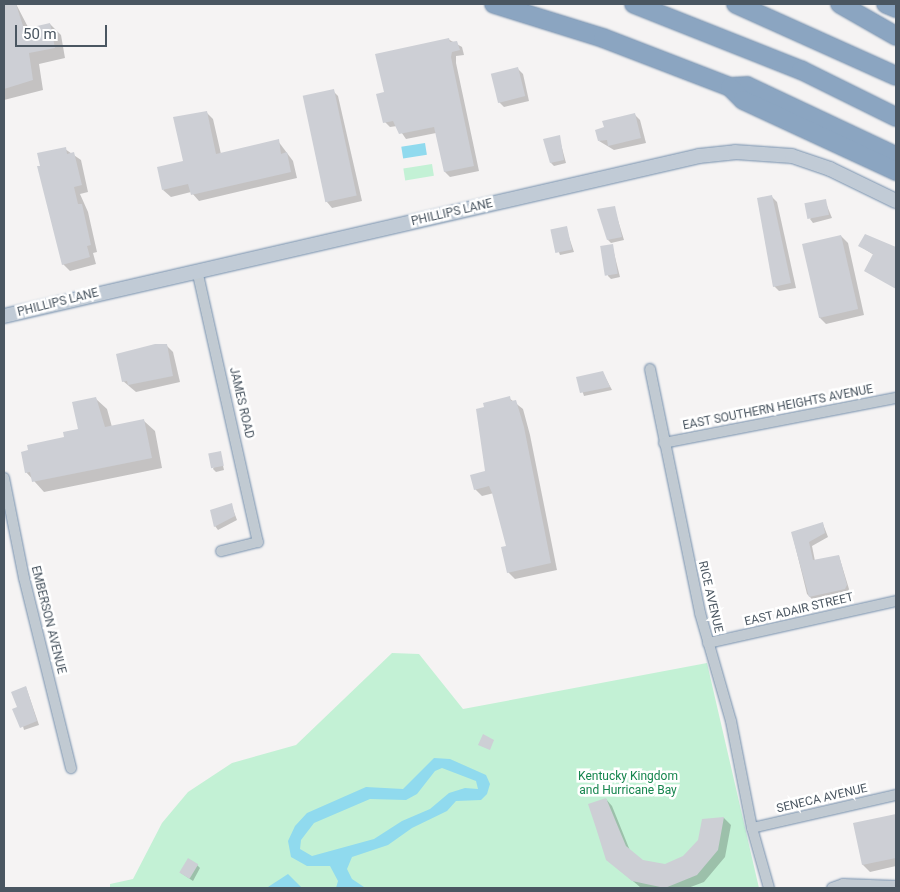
<!DOCTYPE html>
<html>
<head>
<meta charset="utf-8">
<style>
	body { margin:0 }
	#map { position:relative; width:900px; height:892px; overflow:hidden; background:#f5f3f3; font-family:Roboto,sans-serif }
	div>[style] { position:absolute }
	.green>* { inset:0; background:#c3f1d5; transform-origin:0 0 }
	.water>* { inset:0; background:#90daee; transform-origin:0 0 }
	.shadow>* { inset:0; background:#0003 }
	.building>* { inset:0; background:#cdcfd5; transform-origin:0 0 }
	.roads { filter:drop-shadow(0 0 1px #7690ad) drop-shadow(0 0 1px #7690ad) }
	.minor>* { height:10px; margin:-5px; padding:0 5px; transform-origin:5px; border-radius:5px; background:#c1cad2 }
	.secondary>* { height:14px; margin:-7px; padding:0 7px; transform-origin:7px; border-radius:7px; background:#c1cbd6 }
	.motorway>* { height:18px; margin:-9px; padding:0 9px; transform-origin:9px; border-radius:9px; background:#8ba5c1 }
	span { translate:-50% -50%; white-space:nowrap; text-align:center; line-height:1.15; -webkit-text-stroke:5px #fff; paint-order:stroke }
	.street-label { font-size:12px; color:#4a5661 }
	.park-label { font-size:12px; color:#17864f }
	.frame { position:absolute; inset:0; border:5px solid #4a5661; pointer-events:none }
	.scale { position:absolute; left:15px; top:25px; width:92px; height:22px; box-sizing:border-box; border:2px solid #4a5661; border-top:0; padding-left:6px; font-size:15px; line-height:18px; white-space:nowrap; color:#4a5661; -webkit-text-stroke:4px #fff; paint-order:stroke }
</style>
</head>
<body>
<div id="map">
	<div class="green">
		<i style="left:432px;top:164px;width:12px;height:29px;rotate:81deg"></i>
		<i style="clip-path:polygon(392px 653px,419px 654px,463px 709px,707px 663px,759px 888px,110px 888px,110px 884px,133px 879px,162px 823px,188px 792px,232px 763px,296px 745px)"></i>
	</div>
	<div class="water">
		<i style="left:425px;top:143px;width:12px;height:24px;rotate:81deg"></i>
		<i style="clip-path:polygon(evenodd,434px 758px,450px 759px,486px 775px,490px 784px,487px 794px,481px 800px,456px 801px,447px 811px,412px 828px,388px 845px,352px 857px,347px 869px,352px 879px,364px 887px,336px 888px,338px 881px,330px 866px,307px 866px,291px 857px,288px 841px,295px 826px,307px 813px,366px 787px,403px 789px,434px 758px,442px 768px,476px 781px,478px 789px,465px 788px,449px 793px,430px 809px,402px 821px,374px 839px,312px 856px,300px 849px,301px 840px,314px 823px,370px 799px,406px 800px,417px 794px,435px 771px,442px 768px)"></i>
		<i style="clip-path:polygon(288px 874px,302px 888px,269px 888px,268px 887px)"></i>
	</div>
	<div class="shadow">
		<i style="clip-path:polygon(4px 4px,16px 4px,29px 29px,50px 24px,61px 35px,65px 58px,39px 64px,43px 90px,4px 100px)"></i>
		<i style="clip-path:polygon(448px 39px,462px 47px,464px 55px,456px 56px,456px 63px,479px 171px,450px 177px,445px 172px,436px 133px,406px 139px,397px 126px,390px 127px,385px 122px,385px 93px)"></i>
		<i style="clip-path:polygon(518px 69px,523px 74px,529px 101px,504px 107px,499px 102px)"></i>
		<i style="clip-path:polygon(333px 91px,338px 96px,362px 201px,332px 208px,327px 202px)"></i>
		<i style="clip-path:polygon(206px 112px,213px 119px,221px 154px,278px 141px,293px 161px,297px 178px,199px 201px,191px 192px,171px 197px,163px 190px,184px 162px)"></i>
		<i style="clip-path:polygon(635px 115px,640px 120px,646px 143px,614px 150px,599px 141px)"></i>
		<i style="clip-path:polygon(559px 137px,566px 163px,554px 166px,551px 163px)"></i>
		<i style="clip-path:polygon(65px 149px,81px 160px,88px 192px,80px 194px,88px 212px,97px 252px,93px 253px,96px 264px,70px 271px,63px 264px)"></i>
		<i style="clip-path:polygon(772px 197px,777px 202px,796px 288px,779px 291px,774px 286px)"></i>
		<i style="clip-path:polygon(825px 201px,832px 218px,813px 223px,810px 219px)"></i>
		<i style="clip-path:polygon(614px 207px,624px 240px,611px 243px,608px 240px)"></i>
		<i style="clip-path:polygon(566px 228px,574px 252px,560px 255px,551px 231px)"></i>
		<i style="clip-path:polygon(841px 236px,848px 243px,864px 315px,826px 324px,819px 317px)"></i>
		<i style="clip-path:polygon(865px 236px,896px 250px,896px 288px,866px 271px,874px 255px,860px 246px)"></i>
		<i style="clip-path:polygon(612px 245px,620px 277px,611px 279px,608px 276px)"></i>
		<i style="clip-path:polygon(166px 345px,173px 352px,180px 382px,136px 392px,123px 381px)"></i>
		<i style="clip-path:polygon(603px 373px,612px 390px,584px 396px,578px 378px)"></i>
		<i style="clip-path:polygon(509px 398px,523px 409px,530px 435px,557px 570px,515px 579px,508px 572px,508px 547px,494px 493px,482px 496px,475px 489px,486px 472px)"></i>
		<i style="clip-path:polygon(96px 399px,107px 409px,112px 427px,144px 421px,155px 431px,162px 468px,44px 492px,26px 472px,79px 430px)"></i>
		<i style="clip-path:polygon(220px 453px,224px 470px,216px 472px,213px 469px)"></i>
		<i style="clip-path:polygon(231px 504px,237px 520px,218px 530px,215px 526px)"></i>
		<i style="clip-path:polygon(823px 524px,828px 537px,812px 546px,815px 561px,839px 556px,849px 589px,848px 592px,813px 600px,807px 594px,792px 533px)"></i>
		<i style="clip-path:polygon(26px 687px,39px 725px,24px 730px,18px 708px)"></i>
		<i style="clip-path:polygon(606px 799px,612px 806px,631px 853px,642px 862px,665px 865px,684px 857px,699px 840px,703px 820px,724px 818px,731px 825px,725px 857px,704px 882px,688px 888px,640px 887px,615px 866px)"></i>
		<i style="clip-path:polygon(896px 815px,896px 866px,870px 872px,863px 865px,854px 824px)"></i>
		<i style="clip-path:polygon(197px 865px,200px 868px,193px 881px,181px 873px)"></i>
	</div>
	<div class="building">
		<i style="clip-path:polygon(4px 4px,16px 4px,24px 29px,50px 23px,55px 48px,29px 53px,33px 80px,4px 89px)"></i>
		<i style="clip-path:polygon(449px 38px,450px 42px,457px 41px,460px 50px,452px 52px,451px 57px,474px 166px,444px 172px,434px 127px,399px 134px,393px 121px,383px 123px,376px 94px,384px 92px,375px 54px)"></i>
		<i style="left:518px;top:67px;width:30px;height:28px;rotate:76deg"></i>
		<i style="left:334px;top:89px;width:109px;height:32px;rotate:78deg"></i>
		<i style="clip-path:polygon(207px 111px,216px 154px,279px 139px,281px 154px,287px 152px,291px 172px,191px 195px,188px 184px,162px 190px,157px 167px,183px 161px,173px 117px)"></i>
		<i style="clip-path:polygon(635px 113px,641px 138px,608px 146px,607px 140px,598px 141px,595px 130px,604px 127px,602px 121px)"></i>
		<i style="clip-path:polygon(560px 135px,564px 160px,550px 163px,543px 139px)"></i>
		<i style="clip-path:polygon(66px 147px,67px 154px,74px 152px,82px 185px,74px 187px,78px 204px,82px 204px,91px 245px,87px 246px,90px 257px,62px 265px,37px 166px,40px 166px,37px 153px)"></i>
		<i style="clip-path:polygon(772px 195px,791px 283px,773px 287px,757px 198px)"></i>
		<i style="left:826px;top:199px;width:16px;height:22px;rotate:79deg"></i>
		<i style="clip-path:polygon(615px 206px,622px 237px,607px 240px,597px 209px)"></i>
		<i style="left:567px;top:226px;width:24px;height:17px;rotate:78deg"></i>
		<i style="clip-path:polygon(865px 234px,896px 247px,896px 289px,864px 271px,873px 254px,858px 246px)"></i>
		<i style="left:841px;top:235px;width:76px;height:40px;rotate:77deg"></i>
		<i style="left:613px;top:244px;width:30px;height:13px;rotate:81deg"></i>
		<i style="clip-path:polygon(155px 344px,167px 344px,173px 376px,128px 385px,127px 381px,122px 382px,116px 354px)"></i>
		<i style="clip-path:polygon(603px 371px,610px 387px,580px 393px,576px 377px)"></i>
		<i style="clip-path:polygon(510px 396px,511px 401px,516px 400px,524px 427px,551px 563px,507px 573px,501px 547px,506px 546px,492px 493px,489px 486px,474px 490px,470px 475px,485px 471px,476px 409px,484px 407px,483px 403px)"></i>
		<i style="clip-path:polygon(96px 397px,105px 427px,144px 419px,152px 458px,32px 482px,30px 472px,25px 473px,21px 452px,28px 450px,27px 445px,64px 437px,63px 432px,78px 429px,72px 402px)"></i>
		<i style="left:221px;top:451px;width:15px;height:13px;rotate:79deg"></i>
		<i style="clip-path:polygon(232px 503px,235px 516px,214px 527px,210px 510px)"></i>
		<i style="clip-path:polygon(823px 522px,825px 533px,809px 542px,813px 560px,839px 555px,847px 585px,845px 589px,809px 597px,791px 532px)"></i>
		<i style="clip-path:polygon(26px 686px,37px 721px,20px 728px,12px 709px,17px 707px,11px 692px)"></i>
		<i style="clip-path:polygon(483px 734px,494px 740px,490px 750px,478px 745px)"></i>
		<i style="clip-path:polygon(606px 798px,626px 846px,643px 860px,665px 864px,683px 856px,698px 840px,702px 819px,724px 817px,718px 850px,697px 875px,665px 888px,632px 881px,606px 860px,596px 828px,588px 804px)"></i>
		<i style="clip-path:polygon(896px 814px,896px 858px,862px 865px,853px 823px)"></i>
		<i style="left:188px;top:858px;width:12px;height:17px;rotate:31deg"></i>
	</div>
	<div class="roads">
		<div class="minor">
			<i style="left:197px;top:270px;width:279px;rotate:77.4deg"></i>
			<i style="left:258px;top:542px;width:38px;rotate:166deg"></i>
			<i style="left:650px;top:369px;width:249px;rotate:78.4deg"></i>
			<i style="left:700px;top:613px;width:112px;rotate:74deg"></i>
			<i style="left:731px;top:721px;width:109px;rotate:78.9deg"></i>
			<i style="left:752px;top:828px;width:62px;rotate:74.2deg"></i>
			<i style="left:664px;top:443px;width:236px;rotate:-11deg"></i>
			<i style="left:4px;top:478px;width:102px;rotate:78.7deg"></i>
			<i style="left:24px;top:578px;width:196px;rotate:76.1deg"></i>
			<i style="left:708px;top:643px;width:193px;rotate:-12.6deg"></i>
			<i style="left:752px;top:828px;width:148px;rotate:-12.9deg"></i>
			<i style="left:832px;top:888px;width:12px;rotate:-20deg"></i>
			<i style="left:843px;top:884px;width:53px;rotate:2.2deg"></i>
		</div>
		<div class="secondary">
			<i style="left:4px;top:316px;width:713px;rotate:-12.96deg"></i>
			<i style="left:699px;top:156px;width:36px;rotate:-6deg"></i>
			<i style="left:735px;top:152px;width:57px;rotate:4deg"></i>
			<i style="left:792px;top:156px;width:40px;rotate:18.9deg"></i>
			<i style="left:830px;top:169px;width:73px;rotate:25.9deg"></i>
		</div>
		<div class="motorway">
			<i style="left:494px;top:4px;width:114px;rotate:17.3deg"></i>
			<i style="left:603px;top:38px;width:136px;rotate:21.1deg"></i>
			<i style="left:730px;top:87px;width:17px;rotate:-3deg"></i>
			<i style="left:747px;top:86px;width:165px;rotate:25.2deg"></i>
			<i style="left:634px;top:4px;width:180px;rotate:21.6deg"></i>
			<i style="left:801px;top:70px;width:106px;rotate:26.3deg"></i>
			<i style="left:736px;top:4px;width:175px;rotate:24.2deg"></i>
			<i style="left:840px;top:4px;width:64px;rotate:29.7deg"></i>
			<i style="left:886px;top:4px;width:11px;rotate:22deg"></i>
			<i style="left:730px;top:87px;width:18px;rotate:45deg"></i>
			<i style="left:743px;top:100px;width:169px;rotate:24.9deg"></i>
		</div>
	</div>
	<div class="street-label">
		<span style="left:452px;top:213px;rotate:-13deg">PHILLIPS LANE</span>
		<span style="left:58px;top:303px;rotate:-14deg">PHILLIPS LANE</span>
		<span style="left:241px;top:403px;rotate:77deg">JAMES ROAD</span>
		<span style="left:778px;top:408px;rotate:-11deg">EAST SOUTHERN HEIGHTS AVENUE</span>
		<span style="left:710px;top:597px;rotate:77deg">RICE AVENUE</span>
		<span style="left:799px;top:610px;rotate:-13deg">EAST ADAIR STREET</span>
		<span style="left:48px;top:620px;rotate:76deg">EMBERSON AVENUE</span>
		<span style="left:822px;top:799px;rotate:-13deg">SENECA AVENUE</span>
	</div>
	<div class="park-label">
		<span style="left:628px;top:784px">Kentucky Kingdom<br>and Hurricane Bay</span>
	</div>
	<div class="frame"></div>
	<div class="scale">50 m</div>
</div>
</body>
</html>
